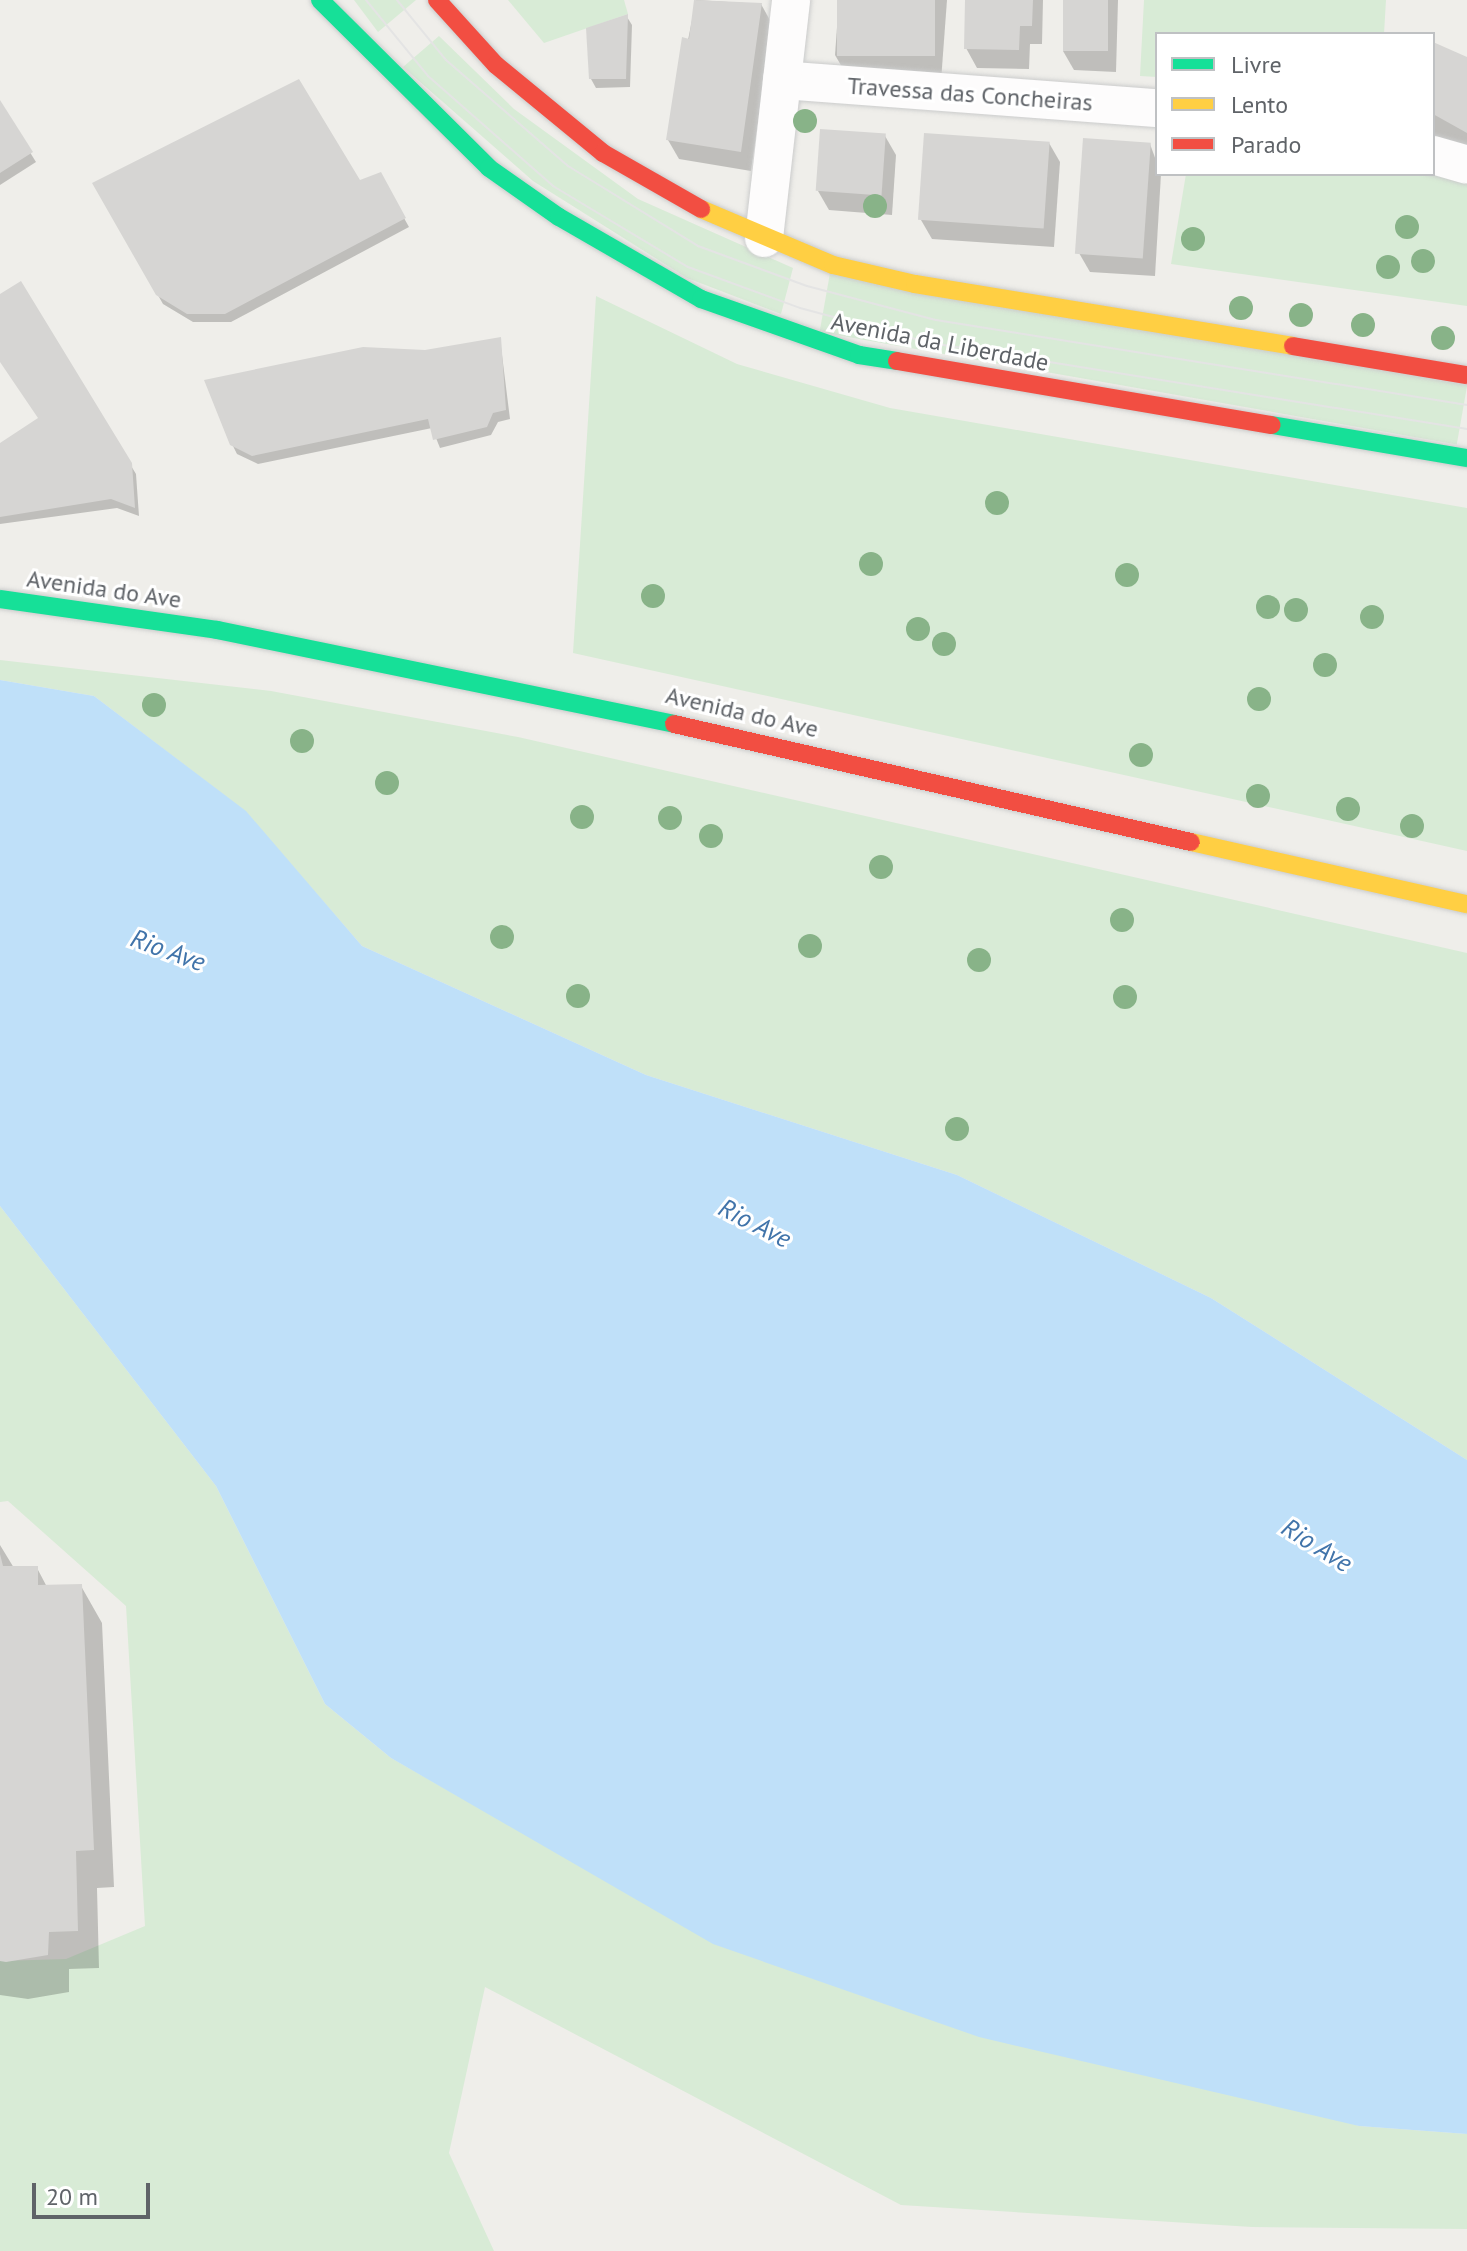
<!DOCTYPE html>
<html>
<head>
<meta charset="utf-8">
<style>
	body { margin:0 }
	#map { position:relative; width:1467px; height:2251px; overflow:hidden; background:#efeeea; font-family:"PT Sans",sans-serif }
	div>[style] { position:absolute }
	.green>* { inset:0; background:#d8ebd6; transform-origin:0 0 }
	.water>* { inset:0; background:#bfe0f9 }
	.shadow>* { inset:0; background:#0003 }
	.building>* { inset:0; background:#d6d5d3; transform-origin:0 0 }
	.roads { filter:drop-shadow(0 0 2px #cbcccc) drop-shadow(0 0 2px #cbcccc) }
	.street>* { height:38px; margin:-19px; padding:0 19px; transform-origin:19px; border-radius:19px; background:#fdfcfc }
	.fast>* { height:18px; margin:-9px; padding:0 9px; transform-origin:9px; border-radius:9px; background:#16e098 }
	.slow>* { height:18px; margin:-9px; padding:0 9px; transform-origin:9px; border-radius:9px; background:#ffcf43 }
	.jam>* { height:18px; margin:-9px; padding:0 9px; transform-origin:9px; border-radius:9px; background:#f24e42 }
	.tram>* { height:2px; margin:-1px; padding:0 1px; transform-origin:1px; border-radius:1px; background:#e4e4e4 }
	.trees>* { width:24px; height:24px; margin:-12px; border-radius:50%; background:#88b388 }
	span { translate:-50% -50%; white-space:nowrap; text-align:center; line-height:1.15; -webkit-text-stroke:6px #fff; paint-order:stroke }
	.street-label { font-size:24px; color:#5f6368 }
	.water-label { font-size:26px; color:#4174aa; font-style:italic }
	.legend { position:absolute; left:1155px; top:32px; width:280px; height:144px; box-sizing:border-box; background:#fff; border:2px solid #bfc1c3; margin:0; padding:10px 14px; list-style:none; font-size:24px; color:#5f6368 }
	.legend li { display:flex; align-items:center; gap:16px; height:40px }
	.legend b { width:40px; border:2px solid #bfc1c3 }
	.scale { position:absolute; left:32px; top:2183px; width:118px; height:36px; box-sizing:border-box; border:4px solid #5f6368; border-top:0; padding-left:10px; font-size:24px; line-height:28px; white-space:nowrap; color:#5f6368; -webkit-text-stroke:6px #fff; paint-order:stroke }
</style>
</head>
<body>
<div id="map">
	<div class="green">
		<i style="clip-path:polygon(354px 0,416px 0,378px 32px)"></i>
		<i style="clip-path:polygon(508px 0,624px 0,628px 14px,544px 43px)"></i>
		<i style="clip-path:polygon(1144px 0,1386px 0,1384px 34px,1157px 34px,1157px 77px,1140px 76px)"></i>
		<i style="clip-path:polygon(439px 36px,514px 109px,638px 199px,793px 268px,781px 314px,687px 278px,533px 181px,403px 67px)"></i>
		<i style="clip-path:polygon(1186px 174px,1432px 174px,1467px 183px,1467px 306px,1171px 264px)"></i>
		<i style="left:830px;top:273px;width:647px;height:60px;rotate:10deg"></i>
		<i style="clip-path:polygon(596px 296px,737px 364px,890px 408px,1467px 508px,1467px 851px,573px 653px)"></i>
		<i style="clip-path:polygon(0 660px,271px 691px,518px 737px,1467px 953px,1467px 1460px,1211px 1298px,957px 1175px,646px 1075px,362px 946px,245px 811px,94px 696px,0 680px)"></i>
		<i style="clip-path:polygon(0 1206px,216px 1486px,325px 1704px,391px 1758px,474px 1805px,1359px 2126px,1467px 2134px,1467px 2229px,1252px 2227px,901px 2205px,485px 1987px,449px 2153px,494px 2251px,0 2251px,0 1961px,66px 1959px,145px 1926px,126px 1606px,8px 1501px,0 1502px)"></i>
	</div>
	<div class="water">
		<i style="clip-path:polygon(0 680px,94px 696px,246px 811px,362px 946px,646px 1075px,957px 1175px,1211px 1298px,1467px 1460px,1467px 2134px,1359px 2126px,979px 2037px,713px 1944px,391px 1758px,325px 1704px,216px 1486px,0 1206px)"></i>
	</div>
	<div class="shadow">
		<i style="clip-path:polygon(696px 0,761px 4px,772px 24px,751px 171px,679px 159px,668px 140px)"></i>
		<i style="clip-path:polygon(839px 0,947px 0,941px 81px,846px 74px,835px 55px)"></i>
		<i style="clip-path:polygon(967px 0,1043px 0,1042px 44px,1030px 44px,1029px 69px,977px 68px,966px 48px)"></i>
		<i style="clip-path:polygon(1065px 0,1118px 0,1116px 72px,1074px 70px,1063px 51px)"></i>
		<i style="clip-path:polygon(627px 17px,632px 25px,630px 87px,596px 88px,591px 79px)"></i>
		<i style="clip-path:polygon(1433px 44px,1467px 59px,1467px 158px,1433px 139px)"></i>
		<i style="clip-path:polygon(0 104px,36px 162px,0 185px)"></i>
		<i style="clip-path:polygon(885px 136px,896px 155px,892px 215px,829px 210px,818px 191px)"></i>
		<i style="clip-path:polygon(1049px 143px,1060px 162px,1054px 247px,932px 239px,921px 220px)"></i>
		<i style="clip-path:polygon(1150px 144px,1161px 174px,1155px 276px,1090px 272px,1079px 253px)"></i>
		<i style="clip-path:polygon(380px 175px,409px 227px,231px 322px,193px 322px,163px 304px,95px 184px,359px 183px)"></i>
		<i style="clip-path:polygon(21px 284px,136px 474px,139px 516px,117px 508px,0 524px,0 445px,40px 419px,0 360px,0 297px)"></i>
		<i style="clip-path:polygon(500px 339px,510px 419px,498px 422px,491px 435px,440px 448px,432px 428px,258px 464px,237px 454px,232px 444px,425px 352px)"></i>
		<i style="clip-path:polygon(0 1545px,14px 1568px,37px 1568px,47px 1587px,81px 1586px,102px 1623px,114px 1887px,97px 1888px,99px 1968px,69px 1969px,69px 1992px,28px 1999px,0 1995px)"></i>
	</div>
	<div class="building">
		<i style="clip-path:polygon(694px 0,762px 3px,741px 152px,666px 140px,682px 37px,689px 39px)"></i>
		<i style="left:837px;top:0;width:98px;height:56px"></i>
		<i style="clip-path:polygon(965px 0,1033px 0,1032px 26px,1020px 26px,1019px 50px,964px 49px)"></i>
		<i style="left:1063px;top:0;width:45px;height:51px"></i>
		<i style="clip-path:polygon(628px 14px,626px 79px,589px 79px,586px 28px)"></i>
		<i style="clip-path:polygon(1433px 42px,1467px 57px,1467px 133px,1433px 114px)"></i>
		<i style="clip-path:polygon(299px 79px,360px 180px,381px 172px,406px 218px,225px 314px,187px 314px,156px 295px,92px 183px)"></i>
		<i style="clip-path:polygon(0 100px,33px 152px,0 173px)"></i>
		<i style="left:820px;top:129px;width:66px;height:62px;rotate:4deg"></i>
		<i style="left:924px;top:133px;width:126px;height:87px;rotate:4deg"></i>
		<i style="left:1083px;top:138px;width:68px;height:116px;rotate:4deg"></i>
		<i style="clip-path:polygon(21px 281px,132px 463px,135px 508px,111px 499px,0 517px,0 443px,38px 418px,0 362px,0 294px)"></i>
		<i style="clip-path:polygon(501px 337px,506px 410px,493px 413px,487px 427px,433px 440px,428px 419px,252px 456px,230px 445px,204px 380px,363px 347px,425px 350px)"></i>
		<i style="clip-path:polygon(0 1554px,3px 1566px,38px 1566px,38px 1585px,82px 1584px,94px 1850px,76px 1851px,78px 1931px,49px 1932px,48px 1955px,6px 1962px,0 1961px)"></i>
	</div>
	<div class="roads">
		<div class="street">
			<i style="left:782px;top:80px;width:376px;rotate:4.3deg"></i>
			<i style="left:1433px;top:155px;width:35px;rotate:16deg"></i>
			<i style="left:764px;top:238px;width:240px;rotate:-83.5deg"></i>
		</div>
		<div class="fast">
			<i style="left:320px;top:0;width:238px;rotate:44.8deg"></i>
			<i style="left:489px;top:168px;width:85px;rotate:35deg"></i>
			<i style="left:559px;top:217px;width:164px;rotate:30deg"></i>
			<i style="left:701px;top:299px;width:168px;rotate:19.5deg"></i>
			<i style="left:859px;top:355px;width:38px;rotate:9deg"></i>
			<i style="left:1272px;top:425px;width:198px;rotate:9.6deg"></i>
			<i style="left:0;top:599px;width:219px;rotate:8.1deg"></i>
			<i style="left:217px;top:630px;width:467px;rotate:11.6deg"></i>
		</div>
		<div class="slow">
			<i style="left:701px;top:209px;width:143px;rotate:23deg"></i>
			<i style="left:833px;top:265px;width:84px;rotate:13deg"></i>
			<i style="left:915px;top:284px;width:383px;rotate:9.3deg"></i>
			<i style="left:1191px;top:842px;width:283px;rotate:12.7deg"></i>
		</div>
		<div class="jam">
			<i style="left:437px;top:0;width:88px;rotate:47.8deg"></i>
			<i style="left:496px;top:65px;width:139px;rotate:39.4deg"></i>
			<i style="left:603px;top:153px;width:113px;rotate:29.7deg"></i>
			<i style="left:1293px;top:346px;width:176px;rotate:9.5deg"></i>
			<i style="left:897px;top:361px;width:380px;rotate:9.7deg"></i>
			<i style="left:674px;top:724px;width:530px;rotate:12.86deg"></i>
		</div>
	</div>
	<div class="tram">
		<i style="left:366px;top:0;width:98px;rotate:50.8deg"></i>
		<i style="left:428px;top:76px;width:167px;rotate:41.3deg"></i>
		<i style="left:553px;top:186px;width:157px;rotate:31deg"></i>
		<i style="left:688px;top:267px;width:119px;rotate:20.1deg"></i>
		<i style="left:800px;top:308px;width:136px;rotate:15deg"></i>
		<i style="left:931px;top:343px;width:543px;rotate:9.12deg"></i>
		<i style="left:397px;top:0;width:77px;rotate:50.8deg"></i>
		<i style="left:446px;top:60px;width:162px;rotate:41deg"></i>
		<i style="left:568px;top:166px;width:153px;rotate:31.6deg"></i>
		<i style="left:698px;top:246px;width:116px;rotate:20.2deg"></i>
		<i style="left:807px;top:286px;width:133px;rotate:14.8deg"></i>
		<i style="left:936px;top:320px;width:538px;rotate:9.09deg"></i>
	</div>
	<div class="trees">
		<i style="left:805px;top:121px"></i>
		<i style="left:875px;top:206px"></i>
		<i style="left:1407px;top:227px"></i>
		<i style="left:1193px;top:239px"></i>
		<i style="left:1423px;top:261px"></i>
		<i style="left:1388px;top:267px"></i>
		<i style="left:1241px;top:308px"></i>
		<i style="left:1301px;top:315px"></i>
		<i style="left:1363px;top:325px"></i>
		<i style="left:1443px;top:338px"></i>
		<i style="left:997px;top:503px"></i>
		<i style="left:871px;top:564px"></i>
		<i style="left:1127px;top:575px"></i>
		<i style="left:653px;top:596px"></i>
		<i style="left:1268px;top:607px"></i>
		<i style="left:1296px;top:610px"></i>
		<i style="left:1372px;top:617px"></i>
		<i style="left:918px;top:629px"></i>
		<i style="left:944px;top:644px"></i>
		<i style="left:1325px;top:665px"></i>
		<i style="left:1259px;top:699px"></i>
		<i style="left:154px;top:705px"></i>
		<i style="left:302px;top:741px"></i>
		<i style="left:1141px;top:755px"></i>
		<i style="left:387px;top:783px"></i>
		<i style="left:1258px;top:796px"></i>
		<i style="left:1348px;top:809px"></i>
		<i style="left:582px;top:817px"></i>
		<i style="left:670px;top:818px"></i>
		<i style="left:1412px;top:826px"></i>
		<i style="left:711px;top:836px"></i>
		<i style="left:881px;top:867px"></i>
		<i style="left:1122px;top:920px"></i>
		<i style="left:502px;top:937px"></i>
		<i style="left:810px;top:946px"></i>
		<i style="left:979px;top:960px"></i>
		<i style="left:578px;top:996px"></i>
		<i style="left:1125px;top:997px"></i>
		<i style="left:957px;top:1129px"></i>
	</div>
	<div class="street-label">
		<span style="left:970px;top:94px;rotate:4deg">Travessa das Concheiras</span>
		<span style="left:940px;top:342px;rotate:11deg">Avenida da Liberdade</span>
		<span style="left:104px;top:589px;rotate:8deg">Avenida do Ave</span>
		<span style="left:742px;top:712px;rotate:13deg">Avenida do Ave</span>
	</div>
	<div class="water-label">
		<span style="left:168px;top:950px;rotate:20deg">Rio Ave</span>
		<span style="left:755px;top:1223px;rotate:27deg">Rio Ave</span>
		<span style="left:1317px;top:1545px;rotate:32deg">Rio Ave</span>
	</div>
	<ul class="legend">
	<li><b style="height:10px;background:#16e098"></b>Livre</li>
	<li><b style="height:10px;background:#ffcf43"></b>Lento</li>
	<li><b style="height:10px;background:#f24e42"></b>Parado</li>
	</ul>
	<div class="scale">20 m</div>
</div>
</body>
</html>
